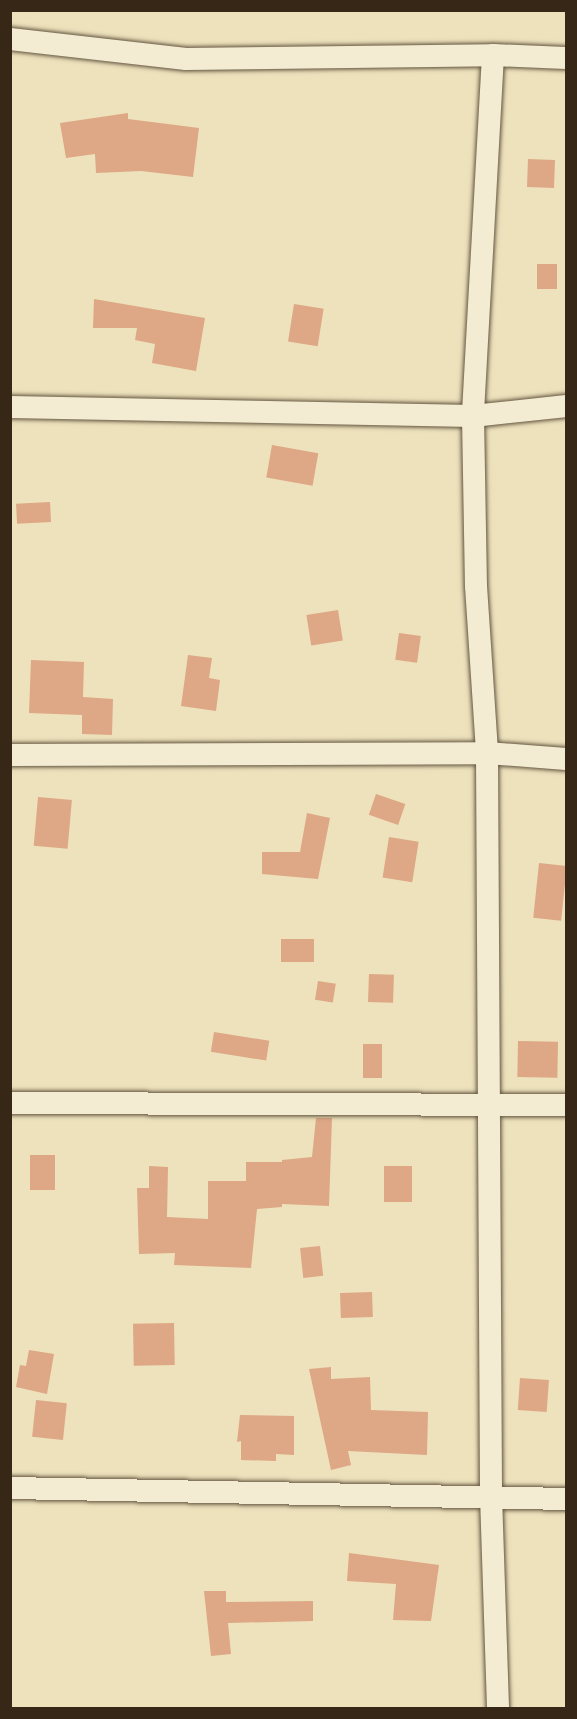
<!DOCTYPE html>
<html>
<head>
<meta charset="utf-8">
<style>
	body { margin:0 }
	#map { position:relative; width:577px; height:1719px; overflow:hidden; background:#ede2bc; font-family:Cardo,serif }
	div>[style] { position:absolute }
	.building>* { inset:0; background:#dea785; transform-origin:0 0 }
	.roads { filter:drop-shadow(0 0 2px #645640) drop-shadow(0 0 2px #645640) }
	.street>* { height:22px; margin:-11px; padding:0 11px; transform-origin:11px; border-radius:11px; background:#f3ecd3 }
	span { translate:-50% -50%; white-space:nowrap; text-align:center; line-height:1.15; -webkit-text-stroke:4.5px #f3ecd3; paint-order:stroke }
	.frame { position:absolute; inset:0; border:12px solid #372717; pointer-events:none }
</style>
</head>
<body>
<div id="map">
	<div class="building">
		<i style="clip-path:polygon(128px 113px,128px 119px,199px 128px,193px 177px,141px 171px,96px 173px,95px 154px,66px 158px,60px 123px)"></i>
		<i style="left:528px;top:159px;width:27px;height:28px;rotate:2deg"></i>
		<i style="left:537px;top:264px;width:20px;height:25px"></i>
		<i style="clip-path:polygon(94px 299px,205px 318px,196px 371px,152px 363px,155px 344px,135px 340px,137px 328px,93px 328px)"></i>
		<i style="left:294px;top:304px;width:30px;height:38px;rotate:9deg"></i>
		<i style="left:272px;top:445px;width:47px;height:33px;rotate:10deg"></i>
		<i style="left:50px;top:502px;width:20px;height:34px;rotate:87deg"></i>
		<i style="left:338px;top:610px;width:31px;height:32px;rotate:81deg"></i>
		<i style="left:399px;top:633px;width:22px;height:27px;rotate:8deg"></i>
		<i style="clip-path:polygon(188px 655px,212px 658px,209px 678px,220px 680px,216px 711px,181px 706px)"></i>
		<i style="clip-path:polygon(31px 660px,84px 662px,83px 697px,113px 699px,112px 735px,82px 734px,82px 715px,29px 713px)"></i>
		<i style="left:376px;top:794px;width:31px;height:22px;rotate:19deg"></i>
		<i style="left:38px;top:797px;width:34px;height:49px;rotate:5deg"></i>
		<i style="clip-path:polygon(307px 813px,330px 818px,318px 879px,262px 874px,262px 852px,300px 852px)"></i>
		<i style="left:389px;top:837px;width:30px;height:41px;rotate:9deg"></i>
		<i style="left:539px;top:863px;width:28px;height:55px;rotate:6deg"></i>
		<i style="left:281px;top:939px;width:33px;height:23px"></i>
		<i style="left:369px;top:974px;width:25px;height:28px;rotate:2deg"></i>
		<i style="left:318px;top:981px;width:18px;height:19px;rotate:9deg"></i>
		<i style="left:214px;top:1032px;width:56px;height:20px;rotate:9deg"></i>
		<i style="left:518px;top:1041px;width:40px;height:36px;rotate:1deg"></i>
		<i style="left:363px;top:1044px;width:19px;height:34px"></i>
		<i style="clip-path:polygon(316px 1118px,332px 1118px,329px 1206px,282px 1204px,282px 1207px,257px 1209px,251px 1268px,174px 1265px,175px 1253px,139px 1254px,137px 1188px,149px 1188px,149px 1166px,168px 1167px,167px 1217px,208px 1219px,208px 1181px,246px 1181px,246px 1162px,282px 1162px,282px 1160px,312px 1157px)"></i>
		<i style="left:30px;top:1155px;width:25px;height:35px"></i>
		<i style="left:384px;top:1166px;width:28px;height:36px"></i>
		<i style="left:320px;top:1246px;width:30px;height:20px;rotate:84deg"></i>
		<i style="left:372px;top:1292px;width:25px;height:32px;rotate:88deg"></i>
		<i style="left:174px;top:1323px;width:42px;height:41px;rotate:89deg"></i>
		<i style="clip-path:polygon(29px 1350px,54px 1354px,47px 1394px,16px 1387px,20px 1365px,26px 1366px)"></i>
		<i style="clip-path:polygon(331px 1367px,331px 1379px,370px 1377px,371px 1410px,428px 1412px,427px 1455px,348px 1451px,351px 1465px,331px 1470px,309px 1369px)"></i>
		<i style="left:520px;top:1378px;width:29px;height:32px;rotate:4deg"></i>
		<i style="left:36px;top:1400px;width:31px;height:37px;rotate:6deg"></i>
		<i style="clip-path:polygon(240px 1415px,294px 1416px,294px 1455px,276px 1454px,276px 1461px,241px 1460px,241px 1441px,237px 1442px)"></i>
		<i style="clip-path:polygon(349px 1553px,439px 1565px,431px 1621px,393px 1620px,396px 1584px,347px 1581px)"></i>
		<i style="clip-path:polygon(204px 1591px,226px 1591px,226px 1602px,313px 1601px,313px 1621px,228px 1623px,231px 1654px,211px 1656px)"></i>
	</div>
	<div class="roads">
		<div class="street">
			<i style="left:10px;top:39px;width:177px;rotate:6.5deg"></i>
			<i style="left:186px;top:59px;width:307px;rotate:-0.7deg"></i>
			<i style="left:493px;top:55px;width:73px;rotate:2.4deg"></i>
			<i style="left:493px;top:55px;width:362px;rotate:93.2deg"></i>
			<i style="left:473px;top:416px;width:170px;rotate:89deg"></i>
			<i style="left:476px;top:586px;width:167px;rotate:86.2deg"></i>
			<i style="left:487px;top:753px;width:743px;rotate:89.69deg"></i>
			<i style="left:491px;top:1496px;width:212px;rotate:88.1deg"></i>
			<i style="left:10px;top:407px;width:463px;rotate:1.1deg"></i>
			<i style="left:473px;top:416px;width:94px;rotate:-6.1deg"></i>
			<i style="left:10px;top:755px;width:477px;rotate:-0.2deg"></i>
			<i style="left:487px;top:753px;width:79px;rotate:4.3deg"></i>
			<i style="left:10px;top:1103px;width:556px;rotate:0.21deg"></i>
			<i style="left:10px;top:1488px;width:556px;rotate:1.13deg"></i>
		</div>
	</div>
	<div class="frame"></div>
</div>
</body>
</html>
